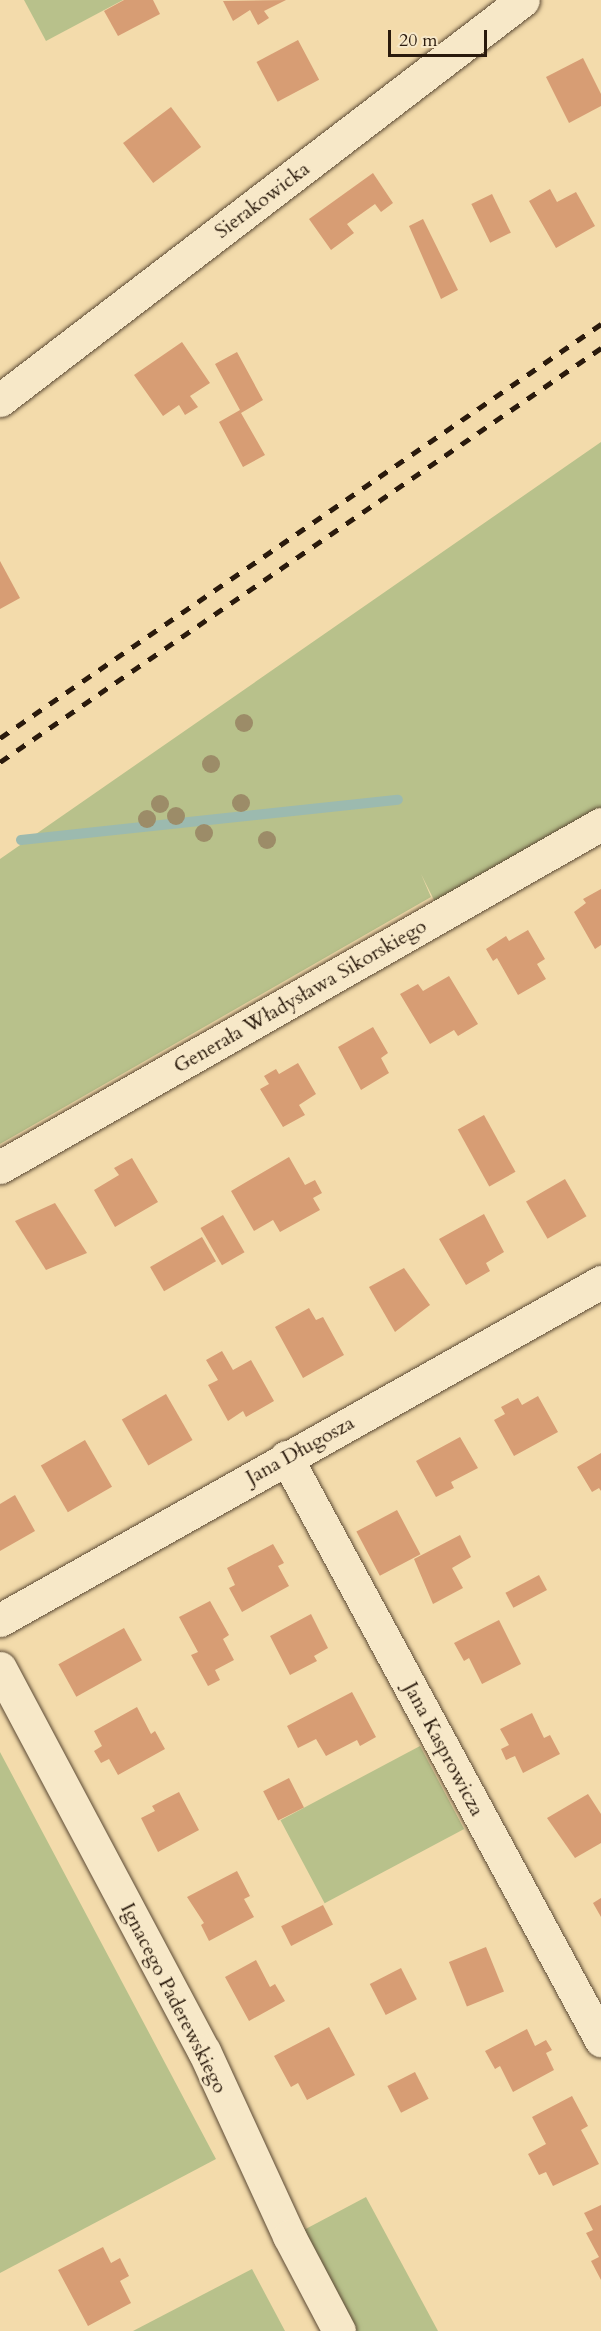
<!DOCTYPE html>
<html>
<head>
<meta charset="utf-8">
<style>
	body { margin:0 }
	#map { position:relative; width:601px; height:2331px; overflow:hidden; background:#f3dbab; font-family:Cardo,serif }
	div>[style] { position:absolute }
	.green>* { inset:0; background:#b8c18b; transform-origin:0 0 }
	.stream>* { height:10px; margin:-5px; padding:0 5px; transform-origin:5px; border-radius:5px; background:#9cbaaf }
	.building>* { inset:0; background:#d79d74; transform-origin:0 0 }
	.roads { filter:drop-shadow(0 0 2px #5c4a34) drop-shadow(0 0 2px #5c4a34) }
	.street>* { height:33px; margin:-16.5px; padding:0 16.5px; transform-origin:16.5px; border-radius:16.5px; background:#f7e8c8 }
	.rail>* { height:4.5px; margin-top:-2.25px; transform-origin:0; background:repeating-linear-gradient(90deg,#2a1a0c 0 10px,transparent 0 20px) }
	.trees>* { width:18px; height:18px; margin:-9px; border-radius:50%; background:#9c8c68 }
	span { translate:-50% -50%; white-space:nowrap; text-align:center; line-height:1.15; -webkit-text-stroke:5px #f7e8c8; paint-order:stroke }
	.street-label { font-size:20px; color:#2a1a0c }
	.scale { position:absolute; left:388px; top:30px; width:99px; height:27px; box-sizing:border-box; border:3px solid #2a1a0c; border-top:0; padding-left:8px; font-size:18px; line-height:21px; white-space:nowrap; color:#2a1a0c; -webkit-text-stroke:4px #f7e8c8; paint-order:stroke }
</style>
</head>
<body>
<div id="map">
	<div class="green">
		<i style="clip-path:polygon(24px 0,123px 0,46px 41px)"></i>
		<i style="clip-path:polygon(601px 442px,601px 814px,437px 906px,421px 874px,431px 897px,0 1144px,0 859px)"></i>
		<i style="left:420px;top:1746px;width:94px;height:158px;rotate:62deg"></i>
		<i style="clip-path:polygon(0 1752px,216px 2159px,0 2273px)"></i>
		<i style="clip-path:polygon(366px 2197px,438px 2331px,351px 2331px,300px 2232px)"></i>
		<i style="clip-path:polygon(252px 2269px,285px 2331px,133px 2331px)"></i>
	</div>
	<div class="stream">
		<i style="left:21px;top:840px;width:379px;rotate:-6.1deg"></i>
	</div>
	<div class="building">
		<i style="clip-path:polygon(124px 0,153px 0,160px 14px,118px 36px,104px 11px)"></i>
		<i style="clip-path:polygon(286px 0,264px 11px,269px 18px,258px 25px,250px 10px,233px 21px,223px 1px)"></i>
		<i style="left:298px;top:40px;width:45px;height:47px;rotate:62deg"></i>
		<i style="clip-path:polygon(583px 58px,601px 94px,601px 106px,569px 123px,546px 77px)"></i>
		<i style="left:171px;top:107px;width:50px;height:60px;rotate:53deg"></i>
		<i style="clip-path:polygon(373px 173px,393px 203px,381px 212px,375px 204px,347px 224px,354px 233px,331px 250px,309px 219px)"></i>
		<i style="clip-path:polygon(550px 189px,557px 202px,576px 192px,595px 226px,556px 248px,529px 201px)"></i>
		<i style="left:492px;top:194px;width:43px;height:23px;rotate:64deg"></i>
		<i style="clip-path:polygon(423px 219px,458px 290px,441px 299px,409px 226px)"></i>
		<i style="clip-path:polygon(182px 342px,210px 383px,190px 396px,198px 407px,185px 415px,179px 405px,163px 416px,134px 375px)"></i>
		<i style="clip-path:polygon(237px 352px,263px 400px,241px 413px,265px 455px,243px 467px,219px 422px,240px 410px,215px 364px)"></i>
		<i style="clip-path:polygon(0 561px,20px 598px,0 609px)"></i>
		<i style="clip-path:polygon(601px 889px,601px 945px,595px 949px,574px 912px,586px 903px,583px 899px)"></i>
		<i style="clip-path:polygon(528px 930px,545px 959px,537px 964px,546px 979px,518px 995px,497px 958px,493px 961px,486px 949px,506px 936px,509px 941px)"></i>
		<i style="clip-path:polygon(449px 976px,478px 1024px,458px 1036px,454px 1030px,430px 1044px,400px 994px,418px 984px,423px 991px)"></i>
		<i style="clip-path:polygon(373px 1027px,388px 1053px,381px 1058px,389px 1073px,361px 1090px,338px 1047px)"></i>
		<i style="clip-path:polygon(298px 1063px,316px 1094px,299px 1105px,305px 1115px,283px 1127px,260px 1089px,269px 1084px,264px 1076px,276px 1069px,279px 1074px)"></i>
		<i style="left:484px;top:1115px;width:65px;height:30px;rotate:61deg"></i>
		<i style="clip-path:polygon(289px 1157px,305px 1185px,315px 1180px,322px 1193px,313px 1198px,320px 1210px,280px 1232px,273px 1220px,254px 1231px,231px 1191px)"></i>
		<i style="clip-path:polygon(132px 1158px,158px 1202px,115px 1227px,94px 1190px,119px 1175px,114px 1168px)"></i>
		<i style="left:565px;top:1179px;width:43px;height:45px;rotate:60deg"></i>
		<i style="clip-path:polygon(55px 1203px,87px 1253px,46px 1270px,15px 1221px)"></i>
		<i style="clip-path:polygon(484px 1214px,504px 1252px,486px 1263px,490px 1271px,466px 1285px,439px 1239px)"></i>
		<i style="left:223px;top:1215px;width:43px;height:26px;rotate:60deg"></i>
		<i style="left:202px;top:1237px;width:28px;height:60px;rotate:60deg"></i>
		<i style="clip-path:polygon(404px 1268px,430px 1305px,395px 1332px,369px 1287px)"></i>
		<i style="clip-path:polygon(309px 1308px,316px 1320px,323px 1317px,344px 1355px,303px 1378px,275px 1327px)"></i>
		<i style="clip-path:polygon(222px 1351px,233px 1370px,251px 1360px,274px 1401px,246px 1417px,243px 1411px,228px 1421px,208px 1385px,218px 1380px,206px 1360px)"></i>
		<i style="left:166px;top:1394px;width:53px;height:51px;rotate:60deg"></i>
		<i style="clip-path:polygon(538px 1396px,558px 1432px,514px 1456px,494px 1420px,505px 1414px,501px 1407px,518px 1398px,522px 1405px)"></i>
		<i style="clip-path:polygon(460px 1437px,478px 1468px,451px 1482px,454px 1488px,436px 1497px,416px 1461px)"></i>
		<i style="left:85px;top:1440px;width:54px;height:51px;rotate:60deg"></i>
		<i style="clip-path:polygon(601px 1453px,601px 1491px,599px 1488px,592px 1492px,577px 1467px)"></i>
		<i style="clip-path:polygon(15px 1495px,35px 1531px,0 1551px,0 1504px)"></i>
		<i style="left:397px;top:1510px;width:50px;height:46px;rotate:62deg"></i>
		<i style="clip-path:polygon(460px 1535px,471px 1557px,452px 1568px,463px 1588px,433px 1604px,414px 1559px)"></i>
		<i style="clip-path:polygon(273px 1544px,284px 1563px,278px 1566px,289px 1586px,242px 1612px,229px 1588px,235px 1585px,227px 1568px)"></i>
		<i style="left:539px;top:1575px;width:17px;height:38px;rotate:62deg"></i>
		<i style="clip-path:polygon(210px 1601px,229px 1635px,223px 1639px,234px 1660px,215px 1670px,220px 1680px,208px 1686px,191px 1655px,198px 1652px,179px 1617px)"></i>
		<i style="clip-path:polygon(311px 1614px,328px 1648px,314px 1656px,317px 1661px,290px 1675px,270px 1636px)"></i>
		<i style="clip-path:polygon(499px 1620px,521px 1664px,482px 1684px,469px 1658px,464px 1661px,454px 1643px)"></i>
		<i style="left:124px;top:1628px;width:37px;height:75px;rotate:61deg"></i>
		<i style="clip-path:polygon(352px 1692px,376px 1737px,360px 1746px,357px 1740px,326px 1756px,316px 1739px,298px 1748px,287px 1726px)"></i>
		<i style="clip-path:polygon(137px 1707px,151px 1734px,155px 1731px,165px 1749px,118px 1775px,109px 1759px,101px 1763px,94px 1751px,102px 1746px,94px 1731px)"></i>
		<i style="clip-path:polygon(532px 1713px,544px 1738px,550px 1735px,560px 1754px,523px 1773px,515px 1756px,506px 1760px,501px 1749px,509px 1745px,500px 1729px)"></i>
		<i style="left:289px;top:1778px;width:33px;height:29px;rotate:63deg"></i>
		<i style="clip-path:polygon(179px 1792px,199px 1830px,158px 1852px,141px 1818px,155px 1811px,152px 1806px)"></i>
		<i style="clip-path:polygon(588px 1794px,601px 1814px,601px 1843px,575px 1858px,547px 1818px)"></i>
		<i style="clip-path:polygon(237px 1871px,250px 1896px,244px 1899px,254px 1917px,209px 1941px,201px 1925px,204px 1923px,187px 1897px)"></i>
		<i style="clip-path:polygon(601px 1898px,601px 1917px,593px 1903px)"></i>
		<i style="left:323px;top:1905px;width:22px;height:47px;rotate:63deg"></i>
		<i style="left:486px;top:1947px;width:48px;height:40px;rotate:68deg"></i>
		<i style="clip-path:polygon(256px 1960px,270px 1987px,275px 1984px,285px 2001px,249px 2021px,225px 1977px)"></i>
		<i style="left:401px;top:1968px;width:35px;height:35px;rotate:63deg"></i>
		<i style="clip-path:polygon(329px 2027px,355px 2075px,307px 2100px,298px 2083px,291px 2087px,274px 2056px)"></i>
		<i style="clip-path:polygon(527px 2029px,535px 2046px,546px 2040px,552px 2050px,546px 2053px,554px 2070px,513px 2092px,500px 2066px,495px 2069px,485px 2051px)"></i>
		<i style="left:415px;top:2072px;width:30px;height:31px;rotate:63deg"></i>
		<i style="clip-path:polygon(572px 2096px,588px 2126px,581px 2130px,599px 2164px,553px 2186px,546px 2172px,539px 2175px,528px 2154px,546px 2144px,532px 2117px)"></i>
		<i style="clip-path:polygon(601px 2205px,601px 2280px,591px 2261px,599px 2257px,586px 2233px,593px 2230px,584px 2213px)"></i>
		<i style="clip-path:polygon(103px 2247px,111px 2263px,120px 2258px,129px 2276px,120px 2281px,131px 2303px,88px 2326px,58px 2270px)"></i>
	</div>
	<div class="roads">
		<div class="street">
			<i style="left:0;top:400px;width:658px;rotate:-37.41deg"></i>
			<i style="left:0;top:1167px;width:692px;rotate:-29.71deg"></i>
			<i style="left:286px;top:1457px;width:663px;rotate:61.62deg"></i>
			<i style="left:0;top:1620px;width:690px;rotate:-29.35deg"></i>
			<i style="left:0;top:1668px;width:434px;rotate:62deg"></i>
			<i style="left:204px;top:2051px;width:204px;rotate:65.3deg"></i>
			<i style="left:289px;top:2236px;width:107px;rotate:62.2deg"></i>
		</div>
	</div>
	<div class="rail">
		<i style="left:0;top:738px;width:730px;rotate:-34.56deg"></i>
		<i style="left:0;top:762px;width:730px;rotate:-34.56deg"></i>
	</div>
	<div class="trees">
		<i style="left:244px;top:723px"></i>
		<i style="left:211px;top:764px"></i>
		<i style="left:241px;top:803px"></i>
		<i style="left:160px;top:804px"></i>
		<i style="left:176px;top:816px"></i>
		<i style="left:147px;top:819px"></i>
		<i style="left:204px;top:833px"></i>
		<i style="left:267px;top:840px"></i>
	</div>
	<div class="street-label">
		<span style="left:262px;top:200px;rotate:-37deg">Sierakowicka</span>
		<span style="left:300px;top:996px;rotate:-30deg">Generała Władysława Sikorskiego</span>
		<span style="left:300px;top:1450px;rotate:-29deg">Jana Długosza</span>
		<span style="left:444px;top:1749px;rotate:62deg">Jana Kasprowicza</span>
		<span style="left:174px;top:1998px;rotate:63deg">Ignacego Paderewskiego</span>
	</div>
	<div class="scale">20 m</div>
</div>
</body>
</html>
